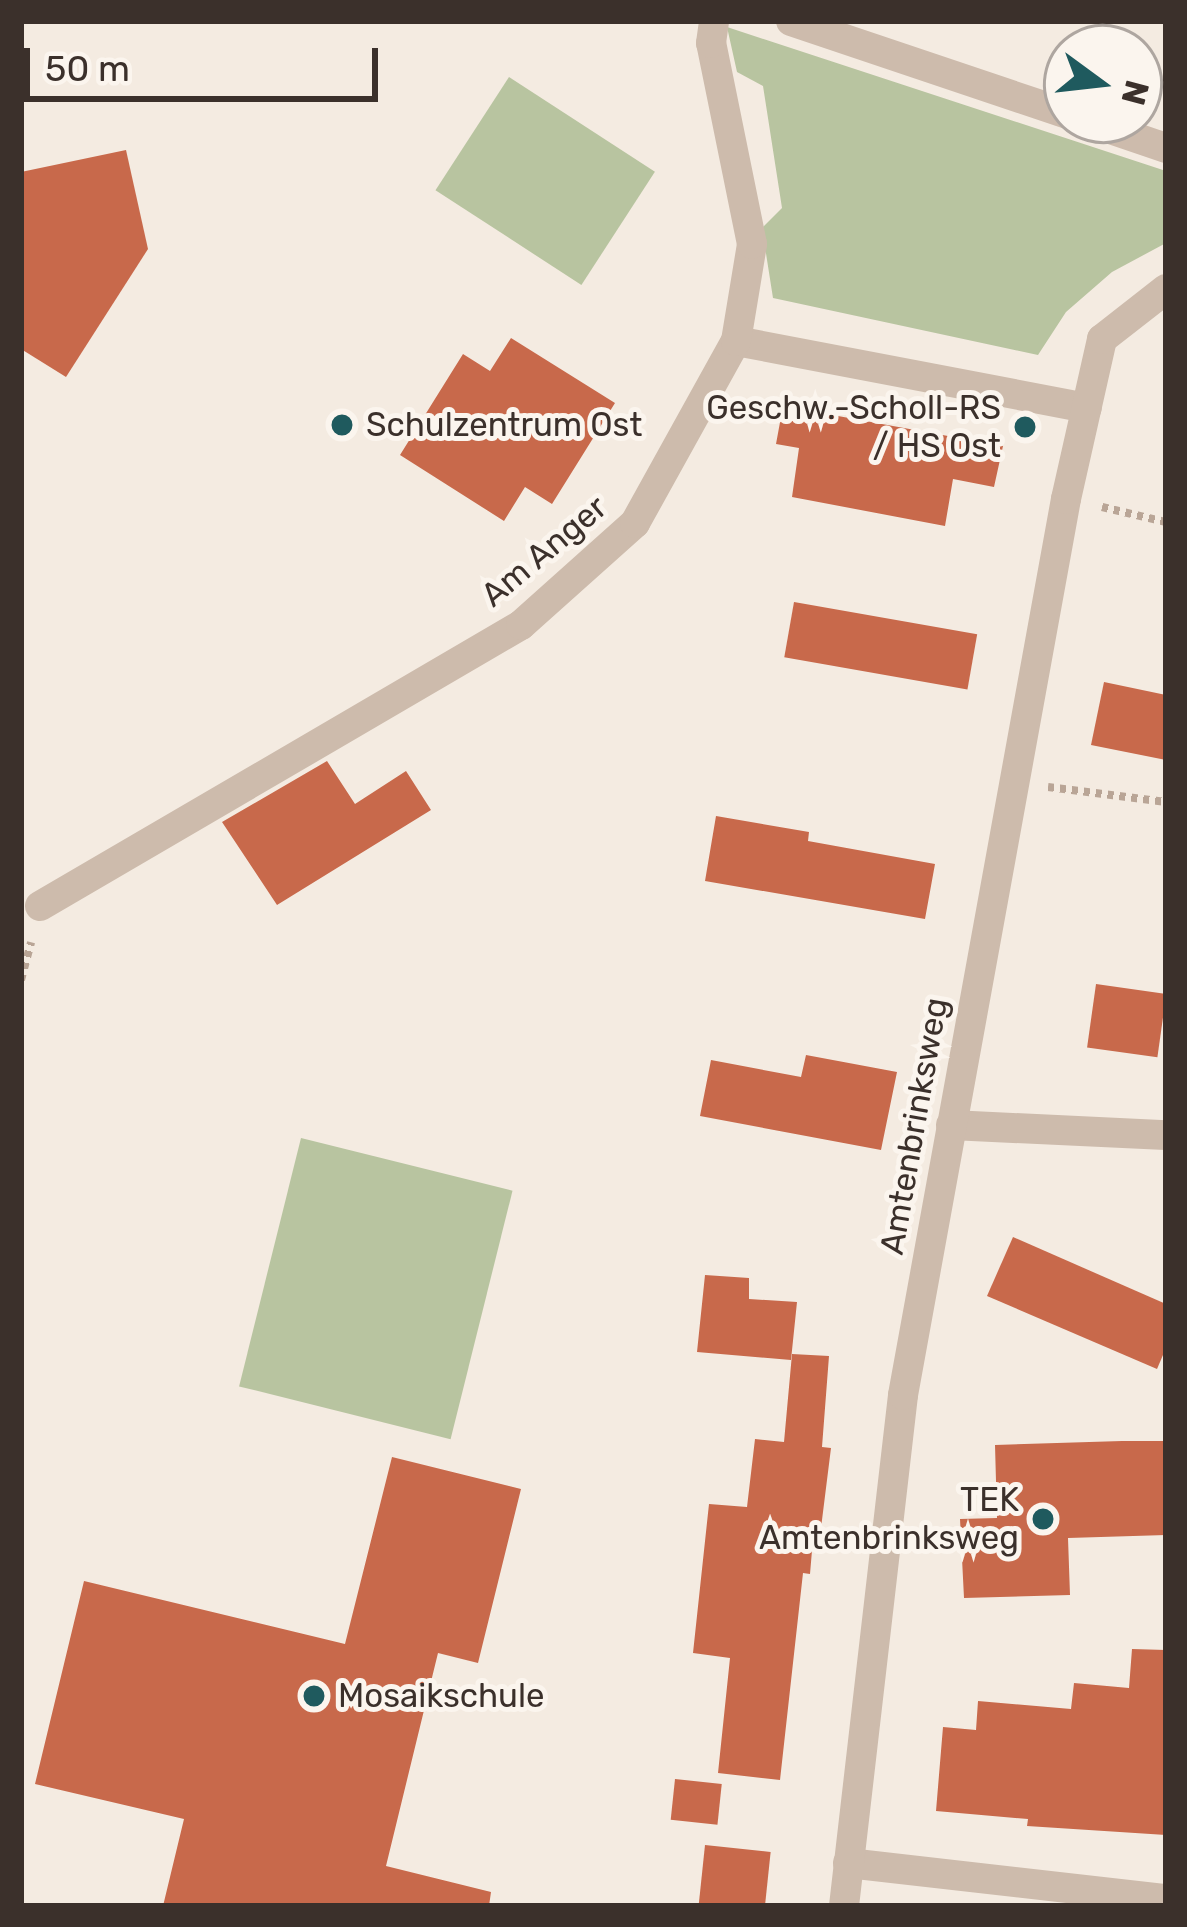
<!DOCTYPE html>
<html>
<head>
<meta charset="utf-8">
<style>
	body { margin:0 }
	#map { position:relative; width:1187px; height:1927px; overflow:hidden; background:#f4ebe1; font-family:Rubik,sans-serif }
	div>[style] { position:absolute }
	.green>* { inset:0; background:#b8c4a0; transform-origin:0 0 }
	.building>* { inset:0; background:#c8694b; transform-origin:0 0 }
	.path>* { height:8px; margin-top:-4px; transform-origin:0; background:repeating-linear-gradient(90deg,#b9a596 0 6px,transparent 0 12px) }
	.street>* { height:30px; margin:-15px; padding:0 15px; transform-origin:15px; border-radius:15px; background:#cdbbac }
	.dots>* { width:33px; height:33px; translate:-50% -50%; box-sizing:border-box; border:6px solid #fbf5ee; border-radius:50% }
	span { translate:-50% -50%; white-space:nowrap; text-align:center; line-height:1.15; -webkit-text-stroke:10px #fbf5ee; paint-order:stroke }
	.poi-label { font-size:33px; color:#3b302b }
	.right { translate:-100% -50%; text-align:right }
	.left { translate:0 -50%; text-align:left }
	.street-label { font-size:33px; color:#3b302b }
	.frame { position:absolute; inset:0; border:24px solid #3b302b; pointer-events:none }
	.north { position:absolute; left:1043px; top:24px; width:120px; height:120px; box-sizing:border-box; background:#fbf5ee; border:3px solid #aea6a0; border-radius:50%; rotate:105deg; font-size:33px; font-weight:700; line-height:48px; text-align:center; color:#3b302b }
	.north::after { content:''; display:block; margin:auto; width:42px; height:54px; background:#1f5a5e; clip-path:polygon(50% 0,100% 100%,50% 72%,0 100%) }
	.scale { position:absolute; left:24px; top:48px; width:354px; height:54px; box-sizing:border-box; border:6px solid #3b302b; border-top:0; padding-left:15px; font-size:36px; line-height:42px; white-space:nowrap; color:#3b302b; -webkit-text-stroke:9px #fbf5ee; paint-order:stroke }
</style>
</head>
<body>
<div id="map">
	<div class="green">
		<i style="clip-path:polygon(727px 27px,1166px 171px,1166px 243px,1112px 272px,1066px 312px,1038px 355px,773px 298px,762px 228px,782px 208px,763px 86px,737px 72px)"></i>
		<i style="left:509px;top:77px;width:174px;height:135px;rotate:33deg"></i>
		<i style="left:301px;top:1138px;width:218px;height:256px;rotate:14deg"></i>
	</div>
	<div class="building">
		<i style="clip-path:polygon(126px 150px,148px 249px,66px 377px,21px 349px,21px 172px)"></i>
		<i style="clip-path:polygon(511px 338px,615px 403px,552px 504px,525px 487px,504px 521px,400px 455px,463px 354px,490px 371px)"></i>
		<i style="clip-path:polygon(783px 406px,1003px 446px,994px 487px,953px 479px,945px 526px,792px 497px,799px 448px,776px 444px)"></i>
		<i style="left:794px;top:602px;width:186px;height:56px;rotate:10deg"></i>
		<i style="clip-path:polygon(1104px 682px,1166px 695px,1166px 760px,1091px 745px)"></i>
		<i style="clip-path:polygon(327px 761px,355px 804px,406px 771px,431px 810px,277px 905px,222px 822px)"></i>
		<i style="clip-path:polygon(716px 816px,809px 832px,808px 841px,935px 864px,925px 919px,705px 881px)"></i>
		<i style="left:1096px;top:984px;width:71px;height:64px;rotate:8deg"></i>
		<i style="clip-path:polygon(806px 1055px,897px 1072px,881px 1150px,700px 1116px,711px 1060px,801px 1077px)"></i>
		<i style="clip-path:polygon(1013px 1237px,1166px 1304px,1166px 1348px,1157px 1369px,987px 1296px)"></i>
		<i style="clip-path:polygon(705px 1275px,749px 1278px,749px 1299px,797px 1302px,791px 1360px,697px 1352px)"></i>
		<i style="clip-path:polygon(792px 1354px,829px 1356px,822px 1447px,831px 1448px,821px 1528px,814px 1527px,810px 1574px,803px 1573px,780px 1780px,718px 1773px,730px 1658px,693px 1653px,709px 1504px,747px 1507px,755px 1439px,784px 1442px)"></i>
		<i style="clip-path:polygon(1122px 1441px,1166px 1441px,1166px 1535px,1068px 1538px,1070px 1595px,964px 1598px,960px 1519px,997px 1518px,995px 1445px)"></i>
		<i style="clip-path:polygon(392px 1457px,521px 1489px,478px 1663px,438px 1653px,386px 1866px,491px 1892px,489px 1906px,163px 1906px,184px 1819px,35px 1784px,84px 1581px,345px 1644px)"></i>
		<i style="clip-path:polygon(1132px 1649px,1166px 1650px,1166px 1835px,1027px 1826px,1028px 1819px,936px 1811px,943px 1727px,976px 1730px,978px 1701px,1071px 1709px,1074px 1683px,1129px 1688px)"></i>
		<i style="left:675px;top:1779px;width:47px;height:41px;rotate:6deg"></i>
		<i style="left:705px;top:1845px;width:66px;height:61px;rotate:6deg"></i>
	</div>
	<div class="path">
		<i style="left:1102px;top:507px;width:66px;rotate:13.2deg"></i>
		<i style="left:1048px;top:787px;width:119px;rotate:7.2deg"></i>
		<i style="left:21px;top:980px;width:39px;rotate:-75deg"></i>
	</div>
	<div class="street">
		<i style="left:791px;top:21px;width:291px;rotate:18.6deg"></i>
		<i style="left:1084px;top:120px;width:87px;rotate:18.9deg"></i>
		<i style="left:736px;top:341px;width:357px;rotate:10.8deg"></i>
		<i style="left:40px;top:906px;width:557px;rotate:-30.29deg"></i>
		<i style="left:521px;top:625px;width:153px;rotate:-41.8deg"></i>
		<i style="left:635px;top:523px;width:208px;rotate:-61deg"></i>
		<i style="left:736px;top:341px;width:98px;rotate:-80.6deg"></i>
		<i style="left:752px;top:244px;width:205px;rotate:-101.5deg"></i>
		<i style="left:711px;top:43px;width:22px;rotate:-82deg"></i>
		<i style="left:951px;top:1125px;width:215px;rotate:2.7deg"></i>
		<i style="left:848px;top:1863px;width:320px;rotate:6.5deg"></i>
		<i style="left:844px;top:1906px;width:514px;rotate:-83.41deg"></i>
		<i style="left:903px;top:1395px;width:911px;rotate:-79.69deg"></i>
		<i style="left:1066px;top:499px;width:164px;rotate:-77.3deg"></i>
		<i style="left:1102px;top:339px;width:81px;rotate:-38deg"></i>
	</div>
	<div class="dots">
		<i style="left:342px;top:425px;background:#1f5a5e"></i>
		<i style="left:1025px;top:427px;background:#1f5a5e"></i>
		<i style="left:1043px;top:1519px;background:#1f5a5e"></i>
		<i style="left:314px;top:1696px;background:#1f5a5e"></i>
	</div>
	<div class="poi-label">
		<span class="right" style="left:1001px;top:427px">Geschw.-Scholl-RS<br>/ HS Ost</span>
		<span class="left" style="left:366px;top:425px">Schulzentrum Ost</span>
		<span class="right" style="left:1019px;top:1519px">TEK<br>Amtenbrinksweg</span>
		<span class="left" style="left:338px;top:1696px">Mosaikschule</span>
	</div>
	<div class="street-label">
		<span style="left:544px;top:551px;rotate:-40deg">Am Anger</span>
		<span style="left:914px;top:1126px;rotate:-80deg">Amtenbrinksweg</span>
	</div>
	<div class="frame"></div>
	<div class="north">N</div>
	<div class="scale">50 m</div>
</div>
</body>
</html>
